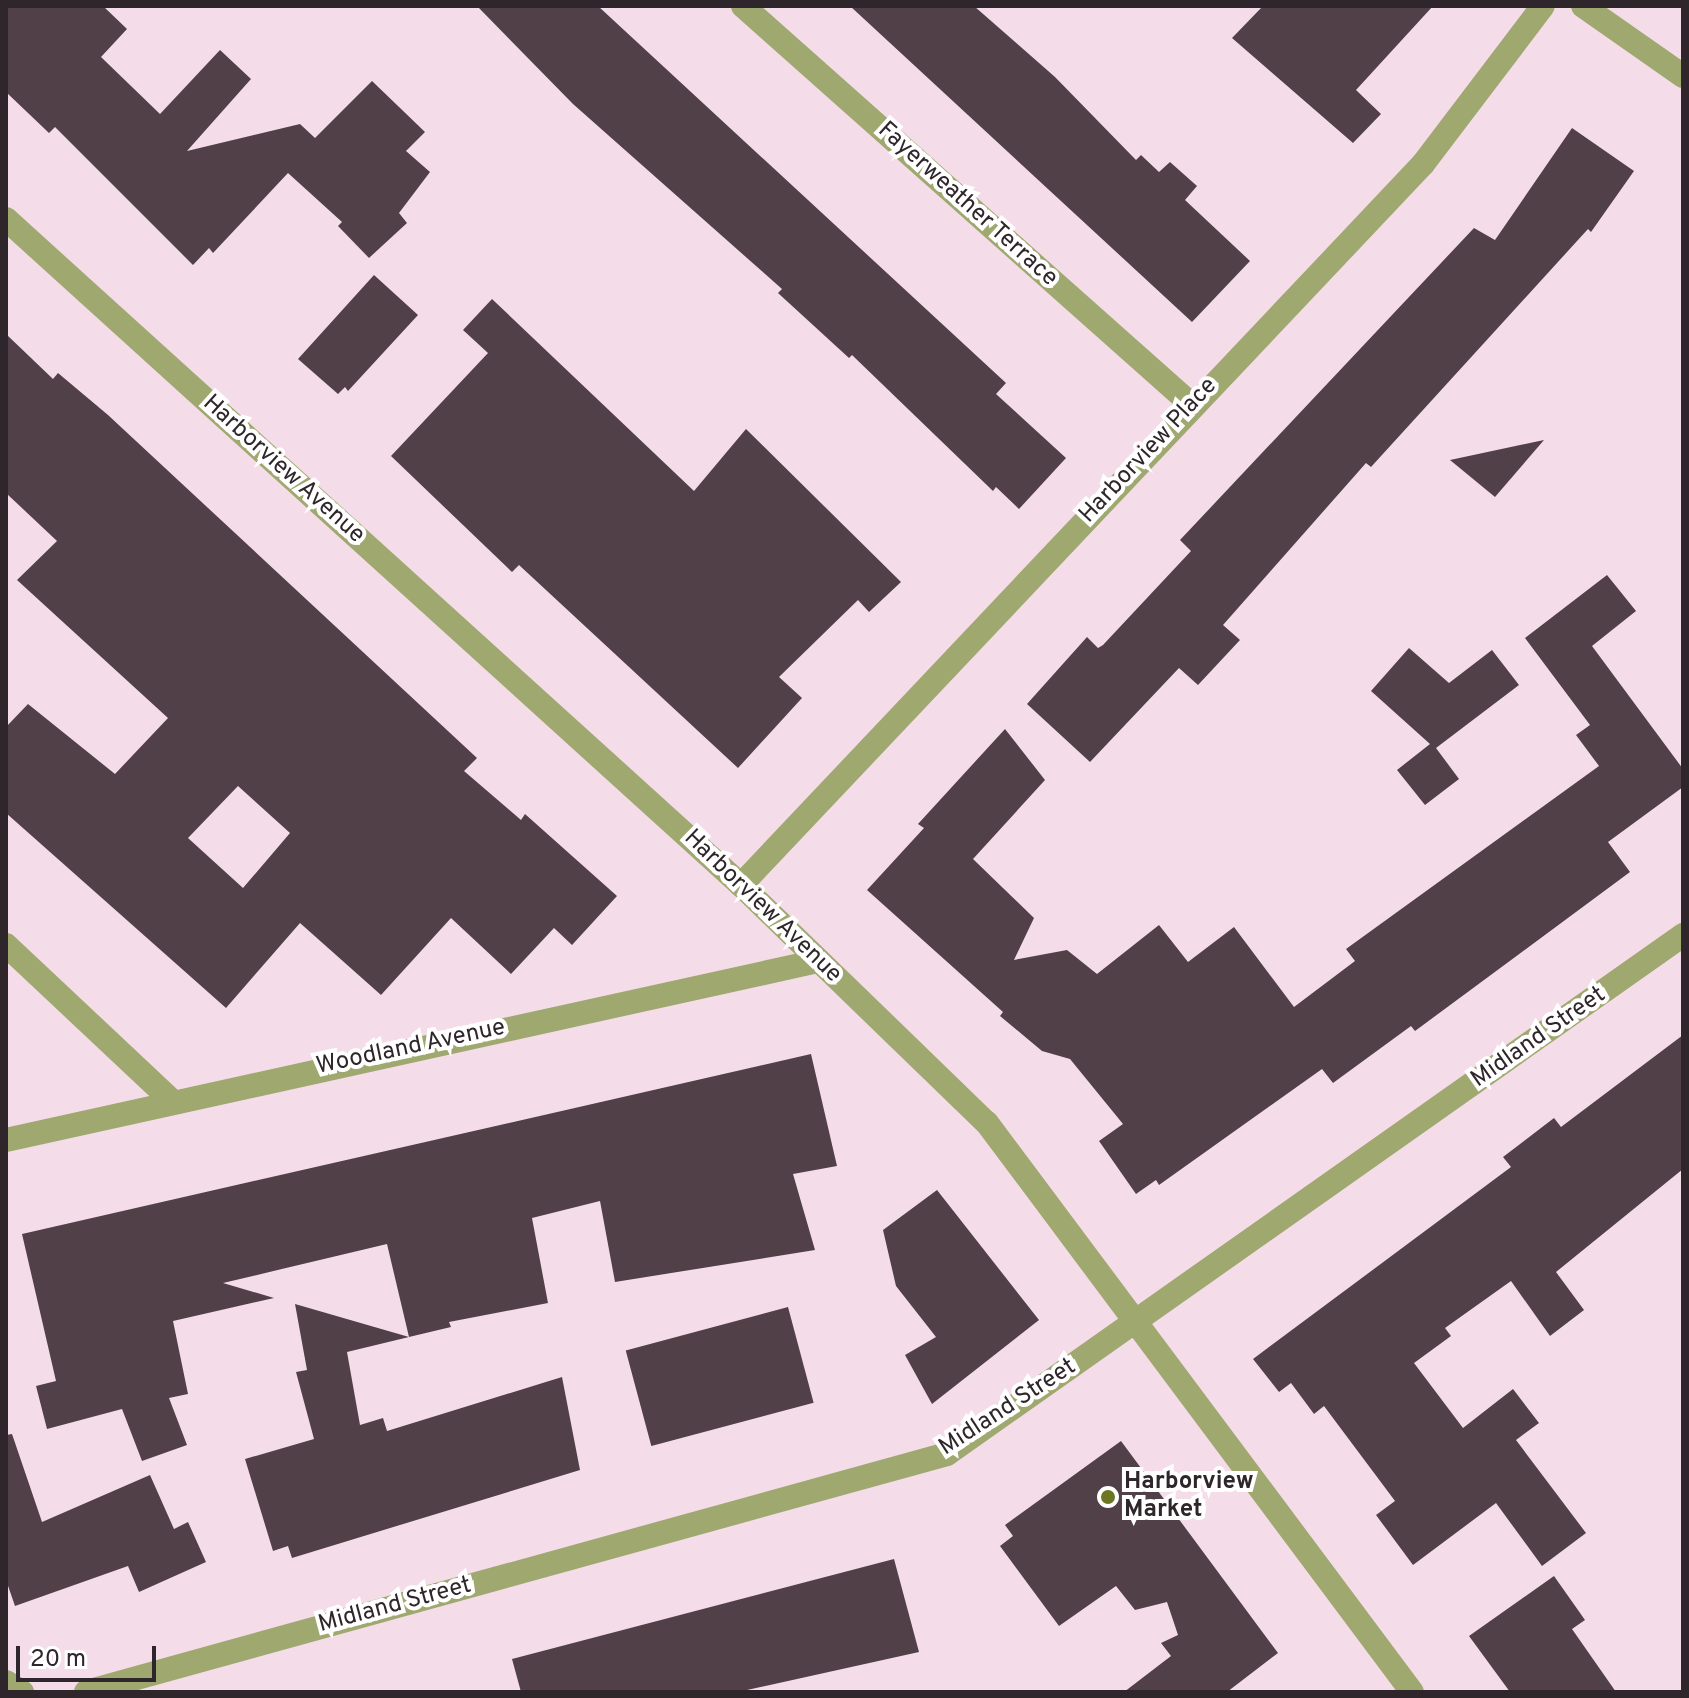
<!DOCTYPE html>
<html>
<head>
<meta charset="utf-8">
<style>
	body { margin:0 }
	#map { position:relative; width:1689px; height:1698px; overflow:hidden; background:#f4dde8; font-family:Overpass,sans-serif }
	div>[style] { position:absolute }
	.building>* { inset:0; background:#524049; transform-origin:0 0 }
	.minor>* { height:24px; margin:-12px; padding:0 12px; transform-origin:12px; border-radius:12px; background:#9ea86f }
	.dots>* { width:22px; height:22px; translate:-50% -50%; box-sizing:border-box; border:4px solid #fff; border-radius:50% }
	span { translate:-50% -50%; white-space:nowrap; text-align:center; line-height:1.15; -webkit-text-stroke:8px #fff; paint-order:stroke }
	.street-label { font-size:24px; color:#2e262a }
	.poi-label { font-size:24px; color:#2e262a; font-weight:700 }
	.left { translate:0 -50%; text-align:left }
	.frame { position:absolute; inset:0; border:8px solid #2e262a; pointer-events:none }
	.scale { position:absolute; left:16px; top:1646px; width:140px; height:36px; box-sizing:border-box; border:4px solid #2e262a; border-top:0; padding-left:10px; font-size:24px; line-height:28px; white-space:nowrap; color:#2e262a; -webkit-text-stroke:6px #fff; paint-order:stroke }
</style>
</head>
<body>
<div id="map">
	<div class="building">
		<i style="clip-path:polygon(6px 6px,103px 6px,127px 29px,101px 57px,160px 114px,220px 50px,251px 79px,187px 151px,300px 124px,315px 138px,372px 81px,425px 132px,406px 151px,430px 172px,399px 213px,407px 223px,369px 258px,338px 226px,342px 222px,288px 173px,213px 253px,209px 248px,193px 265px,55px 127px,49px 133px,6px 92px)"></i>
		<i style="clip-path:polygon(477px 6px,598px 6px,1006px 383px,996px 394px,1066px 458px,1019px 509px,996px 487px,993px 491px,852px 355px,849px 358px,778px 293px,782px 289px,573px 104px)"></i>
		<i style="clip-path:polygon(850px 6px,974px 6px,1055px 77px,1136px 160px,1141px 155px,1159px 172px,1170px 162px,1197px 186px,1185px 200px,1250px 261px,1192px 322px)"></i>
		<i style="clip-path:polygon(1263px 6px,1433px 6px,1356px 90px,1381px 114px,1353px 143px,1232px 38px)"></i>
		<i style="clip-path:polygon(1572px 128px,1634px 171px,1591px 232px,1588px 229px,1371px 467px,1366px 463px,1223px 625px,1240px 640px,1198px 685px,1179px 668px,1090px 762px,1027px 704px,1087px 637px,1098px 648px,1103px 645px,1191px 551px,1180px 540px,1474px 228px,1495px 240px)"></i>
		<i style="clip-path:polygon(374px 275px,418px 315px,348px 391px,345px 387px,338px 394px,298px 359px)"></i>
		<i style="clip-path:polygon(492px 299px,694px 491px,746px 429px,901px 582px,869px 612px,858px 600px,779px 677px,802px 698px,738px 768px,519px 565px,512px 572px,391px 456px,488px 353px,463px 330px)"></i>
		<i style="clip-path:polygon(evenodd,6px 334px,53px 379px,58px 373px,108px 415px,477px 758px,464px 771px,521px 820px,525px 814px,617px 896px,572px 945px,554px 928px,511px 974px,451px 918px,381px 995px,300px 923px,226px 1008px,6px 813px,6px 727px,28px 704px,115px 774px,168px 718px,17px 580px,57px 541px,6px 493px,6px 334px,238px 786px,290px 833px,243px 888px,188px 838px,238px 786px)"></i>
		<i style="clip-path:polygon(1544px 440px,1495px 497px,1450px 460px)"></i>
		<i style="clip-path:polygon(1607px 575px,1636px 611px,1592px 646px,1683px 769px,1683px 787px,1608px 842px,1630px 872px,1415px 1031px,1411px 1026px,1333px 1083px,1322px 1069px,1159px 1185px,1156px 1180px,1136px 1194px,1099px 1141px,1123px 1124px,1070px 1059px,1042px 1051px,1000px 1016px,1003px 1012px,867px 890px,924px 828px,918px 824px,1005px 729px,1045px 780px,973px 859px,1034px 918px,1014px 960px,1067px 950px,1097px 974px,1159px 925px,1188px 962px,1234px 927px,1294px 1007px,1355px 961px,1346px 949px,1599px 766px,1576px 735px,1590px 725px,1525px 638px)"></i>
		<i style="clip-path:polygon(1409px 648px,1449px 683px,1492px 650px,1519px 685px,1436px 748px,1459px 779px,1425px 805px,1397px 770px,1430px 744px,1371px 691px)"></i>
		<i style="clip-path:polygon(1683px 1035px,1683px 1169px,1556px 1272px,1584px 1310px,1550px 1336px,1511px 1281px,1445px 1328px,1451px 1336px,1414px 1363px,1463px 1428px,1513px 1389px,1539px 1423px,1516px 1440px,1586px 1533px,1542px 1566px,1496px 1503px,1413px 1565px,1376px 1515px,1395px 1501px,1324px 1406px,1314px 1414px,1291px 1383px,1279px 1392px,1253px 1359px,1511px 1167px,1503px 1157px,1554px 1118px,1561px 1127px)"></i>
		<i style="clip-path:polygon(811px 1054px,837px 1166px,793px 1174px,815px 1250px,615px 1282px,600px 1201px,532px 1218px,548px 1303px,449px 1322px,451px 1327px,409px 1337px,387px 1244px,223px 1283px,274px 1298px,173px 1321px,188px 1394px,169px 1398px,187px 1445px,142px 1461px,122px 1409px,47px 1429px,36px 1386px,56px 1381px,22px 1234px)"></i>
		<i style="clip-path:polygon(937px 1190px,1039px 1320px,932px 1404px,905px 1355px,936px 1337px,896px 1286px,883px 1230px)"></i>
		<i style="clip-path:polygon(295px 1304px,409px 1337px,347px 1352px,360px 1425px,383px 1418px,387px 1431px,562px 1377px,580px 1470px,292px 1558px,288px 1546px,273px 1551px,245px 1459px,314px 1439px,296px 1372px,307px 1370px)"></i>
		<i style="left:788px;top:1307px;width:99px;height:168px;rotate:75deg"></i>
		<i style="clip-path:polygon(12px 1434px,42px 1522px,150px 1475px,174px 1529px,188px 1522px,206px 1562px,139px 1592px,128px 1566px,15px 1606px,6px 1580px,6px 1435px)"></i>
		<i style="clip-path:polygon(1121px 1441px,1278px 1653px,1227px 1692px,1124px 1692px,1171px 1656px,1161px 1643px,1178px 1635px,1167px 1602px,1135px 1610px,1116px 1586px,1059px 1626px,1000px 1546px,1013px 1536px,1005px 1525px)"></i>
		<i style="clip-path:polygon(894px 1559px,919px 1652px,738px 1692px,521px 1692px,512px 1659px)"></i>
		<i style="clip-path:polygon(1554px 1576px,1585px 1620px,1572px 1629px,1616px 1692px,1510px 1692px,1469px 1636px)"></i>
	</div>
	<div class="minor">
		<i style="left:743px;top:6px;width:601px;rotate:41.63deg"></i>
		<i style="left:1583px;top:6px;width:122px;rotate:35deg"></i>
		<i style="left:6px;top:219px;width:992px;rotate:42.18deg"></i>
		<i style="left:741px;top:885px;width:342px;rotate:44.1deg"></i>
		<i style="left:987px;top:1123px;width:710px;rotate:53.24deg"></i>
		<i style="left:741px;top:885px;width:992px;rotate:-46.59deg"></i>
		<i style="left:1423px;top:164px;width:198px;rotate:-52.8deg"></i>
		<i style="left:6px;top:945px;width:226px;rotate:43.2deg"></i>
		<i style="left:6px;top:1140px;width:831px;rotate:-12.43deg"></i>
		<i style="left:6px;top:1682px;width:19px;rotate:32deg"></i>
		<i style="left:86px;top:1692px;width:893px;rotate:-15.45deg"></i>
		<i style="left:947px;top:1454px;width:901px;rotate:-35.19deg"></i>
	</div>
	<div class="dots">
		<i style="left:1108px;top:1497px;background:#6d7722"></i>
	</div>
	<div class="street-label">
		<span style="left:967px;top:205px;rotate:42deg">Fayerweather Terrace</span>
		<span style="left:1149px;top:451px;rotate:-47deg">Harborview Place</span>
		<span style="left:283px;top:470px;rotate:42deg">Harborview Avenue</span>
		<span style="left:762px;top:907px;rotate:44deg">Harborview Avenue</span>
		<span style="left:1539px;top:1038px;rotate:-35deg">Midland Street</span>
		<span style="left:411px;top:1048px;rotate:-12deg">Woodland Avenue</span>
		<span style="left:1008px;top:1408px;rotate:-33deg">Midland Street</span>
		<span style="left:395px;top:1606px;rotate:-15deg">Midland Street</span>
	</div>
	<div class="poi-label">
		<span class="left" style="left:1124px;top:1497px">Harborview<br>Market</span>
	</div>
	<div class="frame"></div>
	<div class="scale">20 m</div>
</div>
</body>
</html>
